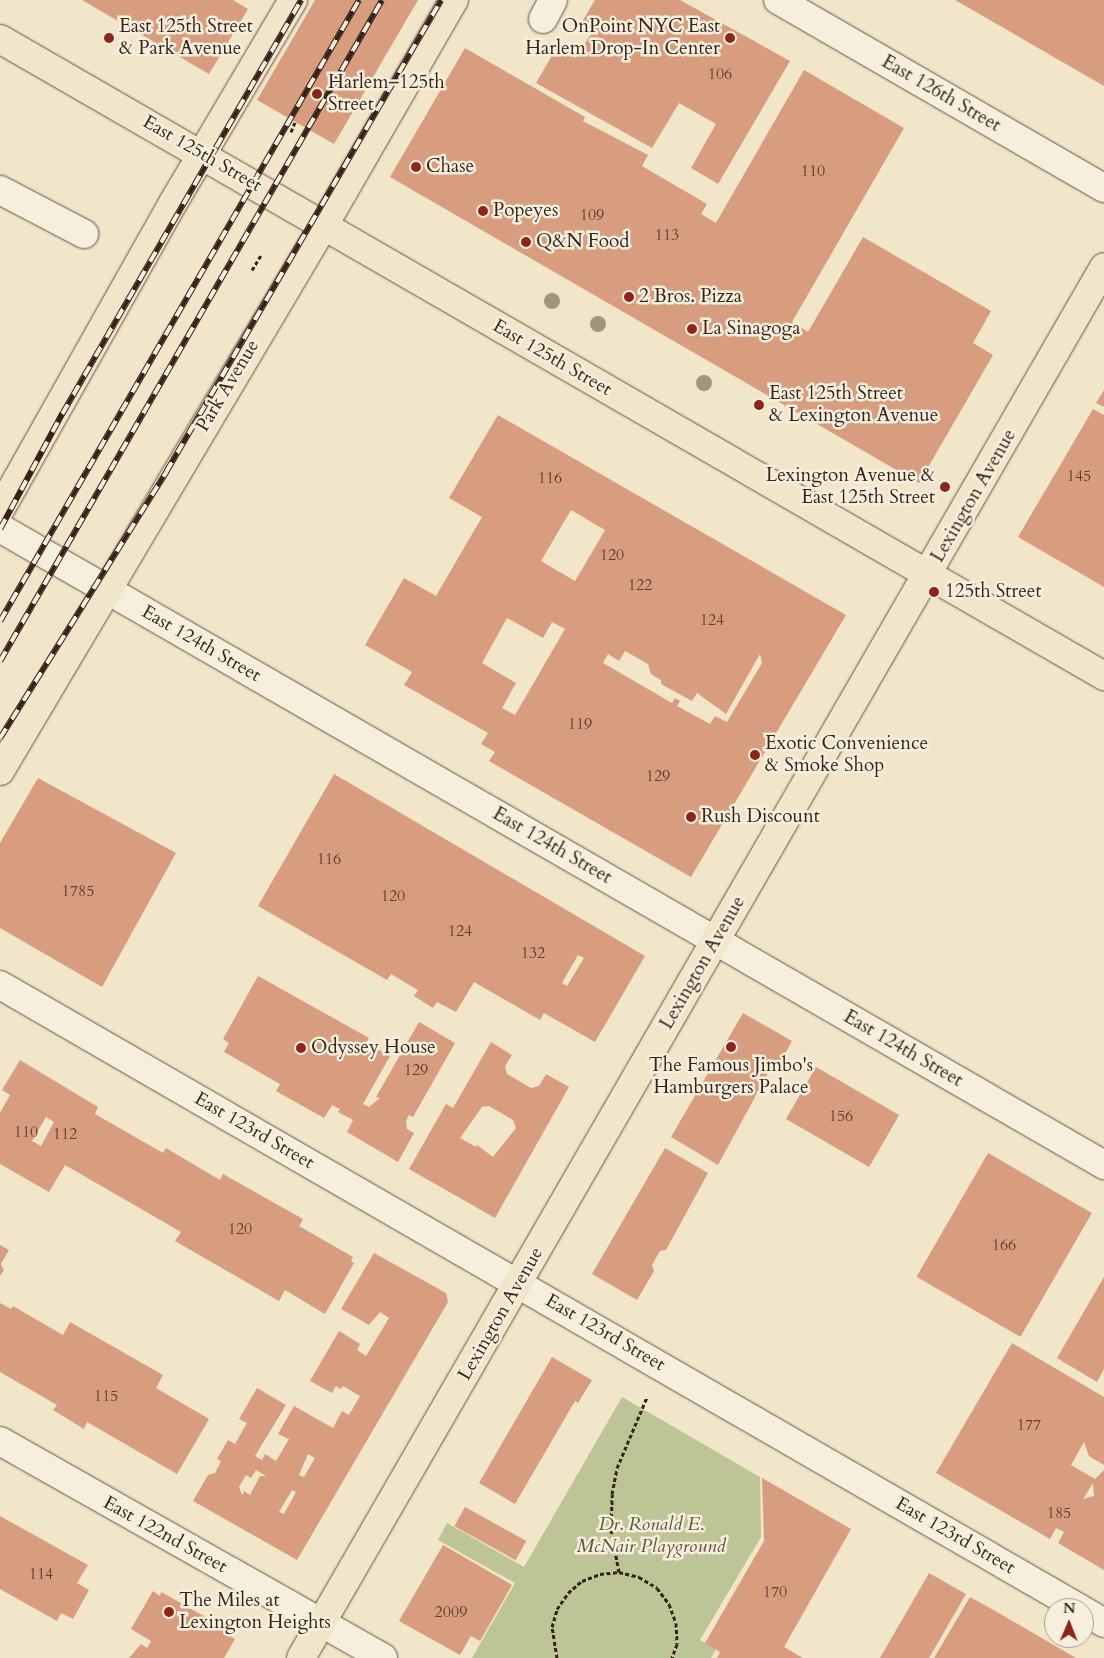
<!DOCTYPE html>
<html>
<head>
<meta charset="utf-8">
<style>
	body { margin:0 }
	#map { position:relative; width:1104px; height:1658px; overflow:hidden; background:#f1e6ca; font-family:Cardo,serif }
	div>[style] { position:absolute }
	.green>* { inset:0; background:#bdc495 }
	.building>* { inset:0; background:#d89c7e; transform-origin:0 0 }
	.path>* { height:3px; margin-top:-1.5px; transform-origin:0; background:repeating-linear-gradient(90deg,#37221a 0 4px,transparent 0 6.5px) }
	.roads { filter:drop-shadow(0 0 1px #665346) drop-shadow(0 0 1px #665346) }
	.minor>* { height:28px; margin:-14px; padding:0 14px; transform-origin:14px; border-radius:14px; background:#f6efdd }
	.major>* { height:28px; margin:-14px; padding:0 14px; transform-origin:14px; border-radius:14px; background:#f1e6ca }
	.rail>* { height:5.5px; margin-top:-2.75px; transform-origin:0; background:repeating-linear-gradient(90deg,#f6efdd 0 11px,#37221a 0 22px); box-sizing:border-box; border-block:1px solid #37221a }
	.trees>* { width:16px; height:16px; margin:-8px; border-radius:50%; background:#a1957e }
	.dots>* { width:14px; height:14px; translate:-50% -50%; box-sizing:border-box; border:2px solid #f6efdd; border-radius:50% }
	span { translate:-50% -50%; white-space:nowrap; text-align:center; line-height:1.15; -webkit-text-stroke:5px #f6efdd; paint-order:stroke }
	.number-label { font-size:16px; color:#5f4033 }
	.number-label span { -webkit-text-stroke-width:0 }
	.poi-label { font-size:19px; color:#37221a }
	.left { translate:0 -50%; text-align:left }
	.right { translate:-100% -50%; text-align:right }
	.street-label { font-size:19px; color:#37221a }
	.park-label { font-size:19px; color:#5f533f; font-style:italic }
	.north { position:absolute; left:1044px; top:1598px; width:50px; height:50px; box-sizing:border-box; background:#f6efdd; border:1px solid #aa9d8f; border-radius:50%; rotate:1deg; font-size:14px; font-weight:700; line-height:20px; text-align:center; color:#37221a }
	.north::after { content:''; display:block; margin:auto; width:18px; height:22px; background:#8f2418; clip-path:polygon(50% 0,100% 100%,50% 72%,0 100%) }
</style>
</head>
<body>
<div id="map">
	<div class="green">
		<i style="clip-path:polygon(622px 1397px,760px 1477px,761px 1537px,700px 1640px,716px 1649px,711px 1658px,472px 1658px,515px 1583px,438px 1540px,447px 1523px,524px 1567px)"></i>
	</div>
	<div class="building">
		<i style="clip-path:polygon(82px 0,233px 0,248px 9px,209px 74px)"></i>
		<i style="clip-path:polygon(315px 0,418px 0,334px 144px,257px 100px)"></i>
		<i style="clip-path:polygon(595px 0,680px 0,790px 61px,718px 184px,691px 168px,716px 124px,679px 103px,652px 148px,536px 83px,557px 47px,576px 58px,591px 34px,579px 27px)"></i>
		<i style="clip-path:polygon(955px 0,1104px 0,1104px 86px)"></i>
		<i style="clip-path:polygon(465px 48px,585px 117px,583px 121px,648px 155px,642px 166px,707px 204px,701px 214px,716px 223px,804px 70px,904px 128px,792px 322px,808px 332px,863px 237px,991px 311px,973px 343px,993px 355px,919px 483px,390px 177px)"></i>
		<i style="clip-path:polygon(1104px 390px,1104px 407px,1096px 403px)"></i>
		<i style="clip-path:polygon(1093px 409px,1104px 415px,1104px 587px,1018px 537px)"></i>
		<i style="clip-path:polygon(evenodd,498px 415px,846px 615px,691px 877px,489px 761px,495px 752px,481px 744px,488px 733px,404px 685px,412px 672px,365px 645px,404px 578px,436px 596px,482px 517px,449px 498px,498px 415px,571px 510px,605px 530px,575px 581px,541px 561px,571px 510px,498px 415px,507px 618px,543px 638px,552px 622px,565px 629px,515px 715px,502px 708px,516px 683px,482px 663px,507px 618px,498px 415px,625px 651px,648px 664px,651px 674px,661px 680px,661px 684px,692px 701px,697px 693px,726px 714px,760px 654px,762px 663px,727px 722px,715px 716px,710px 724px,677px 706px,680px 701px,675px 698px,672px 703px,603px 663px,608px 654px,619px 661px,625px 651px)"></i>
		<i style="clip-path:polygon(evenodd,334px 774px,645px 956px,595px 1042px,544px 1013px,540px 1020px,474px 982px,456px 1012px,437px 1002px,433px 1008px,414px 996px,418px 990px,391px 974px,387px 980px,258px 906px,334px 774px,578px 955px,584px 958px,567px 986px,562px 983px,578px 955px)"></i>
		<i style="clip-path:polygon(38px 778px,176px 853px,102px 987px,0 928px,0 843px)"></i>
		<i style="clip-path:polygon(258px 976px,369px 1038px,366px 1043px,390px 1056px,363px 1104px,369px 1107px,380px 1098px,376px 1097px,419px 1022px,455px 1043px,413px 1117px,409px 1115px,406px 1121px,407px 1129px,414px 1133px,398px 1162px,347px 1132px,353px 1120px,338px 1112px,340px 1109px,332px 1105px,324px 1118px,276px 1091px,280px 1084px,224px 1052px,229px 1043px,223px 1039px)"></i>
		<i style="clip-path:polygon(743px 1013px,792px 1041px,779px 1065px,774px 1062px,718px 1165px,671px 1137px)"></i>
		<i style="clip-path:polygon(evenodd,491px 1042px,512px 1055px,505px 1066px,507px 1074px,531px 1088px,539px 1086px,546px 1074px,569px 1087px,495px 1218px,409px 1169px,446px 1104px,453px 1108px,491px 1042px,489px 1106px,513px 1120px,516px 1128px,493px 1157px,477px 1145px,476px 1147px,460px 1138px,482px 1107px,489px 1106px)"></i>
		<i style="clip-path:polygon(evenodd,20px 1060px,98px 1107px,95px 1114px,163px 1153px,166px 1148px,220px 1180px,223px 1174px,303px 1219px,299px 1226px,353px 1257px,351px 1261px,354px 1263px,325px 1314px,285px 1290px,279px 1301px,175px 1241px,181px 1232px,65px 1165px,49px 1192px,0 1164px,0 1113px,10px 1095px,2px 1090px,20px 1060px,46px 1117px,54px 1122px,41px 1146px,32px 1141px,46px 1117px)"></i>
		<i style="left:816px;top:1067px;width:96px;height:60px;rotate:30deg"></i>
		<i style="clip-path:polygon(665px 1148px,708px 1173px,666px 1250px,660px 1251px,652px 1265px,654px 1271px,637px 1300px,592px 1274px)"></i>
		<i style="left:988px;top:1153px;width:120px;height:143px;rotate:30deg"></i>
		<i style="clip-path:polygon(0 1245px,9px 1250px,1px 1264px,4px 1270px,0 1276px)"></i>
		<i style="clip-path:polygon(evenodd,374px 1253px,446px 1293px,448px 1302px,297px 1560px,193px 1501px,208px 1475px,215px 1473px,221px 1461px,217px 1459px,228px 1440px,235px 1444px,247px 1423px,239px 1419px,257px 1388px,286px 1405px,255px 1456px,262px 1460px,265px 1454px,276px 1461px,289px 1439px,278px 1434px,294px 1406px,333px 1428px,342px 1411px,349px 1415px,360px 1396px,343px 1386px,341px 1389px,336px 1386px,332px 1393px,310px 1381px,339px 1331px,360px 1344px,357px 1350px,366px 1356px,389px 1318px,380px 1312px,369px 1325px,341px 1309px,374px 1253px,308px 1454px,315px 1458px,304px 1477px,299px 1475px,308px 1454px,374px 1253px,256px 1470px,266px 1476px,260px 1476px,250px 1495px,244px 1491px,242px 1495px,239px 1487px,246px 1475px,251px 1478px,256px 1470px,374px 1253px,292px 1490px,296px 1492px,284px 1514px,279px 1512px,292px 1490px)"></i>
		<i style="clip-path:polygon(1104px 1277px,1104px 1369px,1097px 1382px,1057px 1358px)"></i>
		<i style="clip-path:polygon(0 1303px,11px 1309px,13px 1306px,63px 1335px,70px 1322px,163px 1375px,156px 1388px,209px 1419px,177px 1474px,87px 1422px,84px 1429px,53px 1410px,57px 1405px,0 1372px)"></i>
		<i style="clip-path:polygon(evenodd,1012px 1343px,1104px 1397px,1104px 1465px,1089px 1456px,1084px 1442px,1071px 1465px,1095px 1479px,1104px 1470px,1104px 1570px,1058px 1543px,1064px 1532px,1056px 1528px,1050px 1539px,936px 1473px,1012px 1343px,1093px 1483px,1094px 1496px,1083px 1499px,1093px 1483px)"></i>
		<i style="clip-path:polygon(552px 1357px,592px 1380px,578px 1403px,575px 1401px,515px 1504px,479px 1483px)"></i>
		<i style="clip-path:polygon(762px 1478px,851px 1529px,784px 1647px,803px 1658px,717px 1658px,720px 1652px,705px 1643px,764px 1541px)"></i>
		<i style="left:465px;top:1507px;width:70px;height:22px;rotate:29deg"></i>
		<i style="clip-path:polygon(0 1516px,88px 1565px,77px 1583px,89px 1590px,73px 1619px,61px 1613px,57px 1621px,0 1589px)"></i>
		<i style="clip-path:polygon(443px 1545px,512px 1585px,480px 1641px,471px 1636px,460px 1655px,399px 1621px)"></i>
		<i style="clip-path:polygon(929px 1573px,966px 1594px,929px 1658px,880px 1658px)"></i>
		<i style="clip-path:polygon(153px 1591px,160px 1596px,161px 1592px,227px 1629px,224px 1633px,235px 1639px,224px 1658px,129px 1658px,141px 1644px,147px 1648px,151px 1641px,131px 1629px)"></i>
		<i style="clip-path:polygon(970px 1597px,990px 1608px,1076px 1658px,934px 1658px)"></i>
	</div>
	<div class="path">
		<i style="left:291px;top:132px;width:11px;rotate:-68deg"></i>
		<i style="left:252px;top:270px;width:17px;rotate:-59deg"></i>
		<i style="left:619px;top:1572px;width:43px;rotate:-100.8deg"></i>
		<i style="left:611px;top:1530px;width:36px;rotate:-88deg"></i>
		<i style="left:612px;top:1494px;width:26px;rotate:-79deg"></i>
		<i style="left:617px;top:1468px;width:77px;rotate:-67.1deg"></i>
		<i style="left:557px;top:1658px;width:31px;rotate:-99deg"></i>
		<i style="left:552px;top:1627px;width:19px;rotate:-74deg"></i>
		<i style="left:557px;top:1609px;width:19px;rotate:-55deg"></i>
		<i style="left:568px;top:1593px;width:18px;rotate:-41deg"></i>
		<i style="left:582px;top:1581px;width:19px;rotate:-21deg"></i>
		<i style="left:600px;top:1574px;width:19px;rotate:-6deg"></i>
		<i style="left:619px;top:1572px;width:21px;rotate:14deg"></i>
		<i style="left:639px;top:1577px;width:21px;rotate:31deg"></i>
		<i style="left:657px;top:1588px;width:20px;rotate:53deg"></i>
		<i style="left:669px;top:1604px;width:20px;rotate:70deg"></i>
		<i style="left:676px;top:1623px;width:21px;rotate:87deg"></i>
		<i style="left:677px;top:1644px;width:15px;rotate:110deg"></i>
	</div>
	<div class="roads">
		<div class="minor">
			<i style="left:778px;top:0;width:376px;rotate:30deg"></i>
			<i style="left:543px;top:19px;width:21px;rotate:-62deg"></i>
			<i style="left:0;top:190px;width:95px;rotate:27.6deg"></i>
			<i style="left:0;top:528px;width:1275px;rotate:29.98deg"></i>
			<i style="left:0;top:985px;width:1246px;rotate:30deg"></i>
			<i style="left:0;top:1441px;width:440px;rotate:29.5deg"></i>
			<i style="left:1084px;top:1611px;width:23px;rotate:31deg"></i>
		</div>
		<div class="major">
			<i style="left:0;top:39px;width:1275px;rotate:29.98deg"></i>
			<i style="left:0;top:510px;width:352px;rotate:-60.6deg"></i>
			<i style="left:173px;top:203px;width:236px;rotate:-59.4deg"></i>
			<i style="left:0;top:771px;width:635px;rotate:-59.31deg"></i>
			<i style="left:324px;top:225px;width:260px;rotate:-60deg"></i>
			<i style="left:301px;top:1658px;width:1606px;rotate:-60deg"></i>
		</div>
	</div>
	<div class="rail">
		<i style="left:0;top:529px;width:131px;rotate:-61.7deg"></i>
		<i style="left:62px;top:414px;width:478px;rotate:-60deg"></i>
		<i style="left:0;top:621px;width:717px;rotate:-59.97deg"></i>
		<i style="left:0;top:661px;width:763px;rotate:-59.98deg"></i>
		<i style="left:0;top:738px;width:314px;rotate:-58deg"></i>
		<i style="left:166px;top:472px;width:546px;rotate:-59.77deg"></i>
	</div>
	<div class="trees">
		<i style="left:552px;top:301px"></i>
		<i style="left:598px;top:324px"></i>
		<i style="left:704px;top:383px"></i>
	</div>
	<div class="dots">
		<i style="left:109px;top:38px;background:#8f2418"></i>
		<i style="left:730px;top:38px;background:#8f2418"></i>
		<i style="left:317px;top:94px;background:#8f2418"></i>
		<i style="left:416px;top:167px;background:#8f2418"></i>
		<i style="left:483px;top:211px;background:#8f2418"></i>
		<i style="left:526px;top:242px;background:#8f2418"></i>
		<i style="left:629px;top:297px;background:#8f2418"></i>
		<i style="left:692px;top:329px;background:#8f2418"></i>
		<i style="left:759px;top:405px;background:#8f2418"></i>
		<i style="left:945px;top:487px;background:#8f2418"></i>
		<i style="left:934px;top:592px;background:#8f2418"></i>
		<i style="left:755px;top:755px;background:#8f2418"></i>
		<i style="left:691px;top:817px;background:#8f2418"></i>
		<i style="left:731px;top:1047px;background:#8f2418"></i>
		<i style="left:301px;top:1048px;background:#8f2418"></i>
		<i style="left:169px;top:1612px;background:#8f2418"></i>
	</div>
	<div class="number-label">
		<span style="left:720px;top:74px">106</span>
		<span style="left:813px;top:171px">110</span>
		<span style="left:592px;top:215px">109</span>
		<span style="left:667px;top:235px">113</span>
		<span style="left:1079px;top:476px">145</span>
		<span style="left:550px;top:478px">116</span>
		<span style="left:612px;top:555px">120</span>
		<span style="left:640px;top:585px">122</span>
		<span style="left:712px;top:620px">124</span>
		<span style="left:580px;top:724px">119</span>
		<span style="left:658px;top:776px">129</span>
		<span style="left:329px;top:859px">116</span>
		<span style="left:78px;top:891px">1785</span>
		<span style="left:393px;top:896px">120</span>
		<span style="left:460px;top:931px">124</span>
		<span style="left:533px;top:953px">132</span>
		<span style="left:416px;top:1070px">129</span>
		<span style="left:841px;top:1116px">156</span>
		<span style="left:26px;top:1132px">110</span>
		<span style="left:65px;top:1134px">112</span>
		<span style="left:240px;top:1229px">120</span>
		<span style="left:1004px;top:1245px">166</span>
		<span style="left:106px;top:1396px">115</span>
		<span style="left:1029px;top:1425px">177</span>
		<span style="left:1059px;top:1513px">185</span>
		<span style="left:41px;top:1574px">114</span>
		<span style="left:775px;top:1592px">170</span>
		<span style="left:451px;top:1612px">2009</span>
	</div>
	<div class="poi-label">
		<span class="left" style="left:119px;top:38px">East 125th Street<br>&amp; Park Avenue</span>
		<span class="right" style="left:720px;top:38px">OnPoint NYC East<br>Harlem Drop-In Center</span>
		<span class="left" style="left:328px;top:94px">Harlem–125th<br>Street</span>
		<span class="left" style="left:426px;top:167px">Chase</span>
		<span class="left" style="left:493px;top:211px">Popeyes</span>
		<span class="left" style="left:536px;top:242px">Q&amp;N Food</span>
		<span class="left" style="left:639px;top:297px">2 Bros. Pizza</span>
		<span class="left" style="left:702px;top:329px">La Sinagoga</span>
		<span class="left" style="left:769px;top:405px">East 125th Street<br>&amp; Lexington Avenue</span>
		<span class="right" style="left:935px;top:487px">Lexington Avenue &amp;<br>East 125th Street</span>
		<span class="left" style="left:945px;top:592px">125th Street</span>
		<span class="left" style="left:765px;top:755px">Exotic Convenience<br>&amp; Smoke Shop</span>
		<span class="left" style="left:701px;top:817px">Rush Discount</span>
		<span class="left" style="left:311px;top:1048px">Odyssey House</span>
		<span style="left:731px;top:1077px">The Famous Jimbo's<br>Hamburgers Palace</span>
		<span class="left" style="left:179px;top:1612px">The Miles at<br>Lexington Heights</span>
	</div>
	<div class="street-label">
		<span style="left:941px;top:94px;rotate:30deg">East 126th Street</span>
		<span style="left:202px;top:154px;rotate:30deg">East 125th Street</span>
		<span style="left:552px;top:358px;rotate:30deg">East 125th Street</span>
		<span style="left:228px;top:386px;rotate:-59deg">Park Avenue</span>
		<span style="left:974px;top:496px;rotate:-60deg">Lexington Avenue</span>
		<span style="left:201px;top:644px;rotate:30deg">East 124th Street</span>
		<span style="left:552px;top:846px;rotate:30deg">East 124th Street</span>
		<span style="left:703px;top:963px;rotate:-60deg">Lexington Avenue</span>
		<span style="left:903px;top:1049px;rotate:30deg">East 124th Street</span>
		<span style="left:254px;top:1131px;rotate:30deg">East 123rd Street</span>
		<span style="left:501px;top:1314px;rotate:-60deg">Lexington Avenue</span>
		<span style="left:605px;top:1333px;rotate:30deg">East 123rd Street</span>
		<span style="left:165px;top:1535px;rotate:29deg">East 122nd Street</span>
		<span style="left:955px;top:1536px;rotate:30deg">East 123rd Street</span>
	</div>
	<div class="park-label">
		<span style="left:651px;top:1536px">Dr. Ronald E.<br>McNair Playground</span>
	</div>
	<div class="north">N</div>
</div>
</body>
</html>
